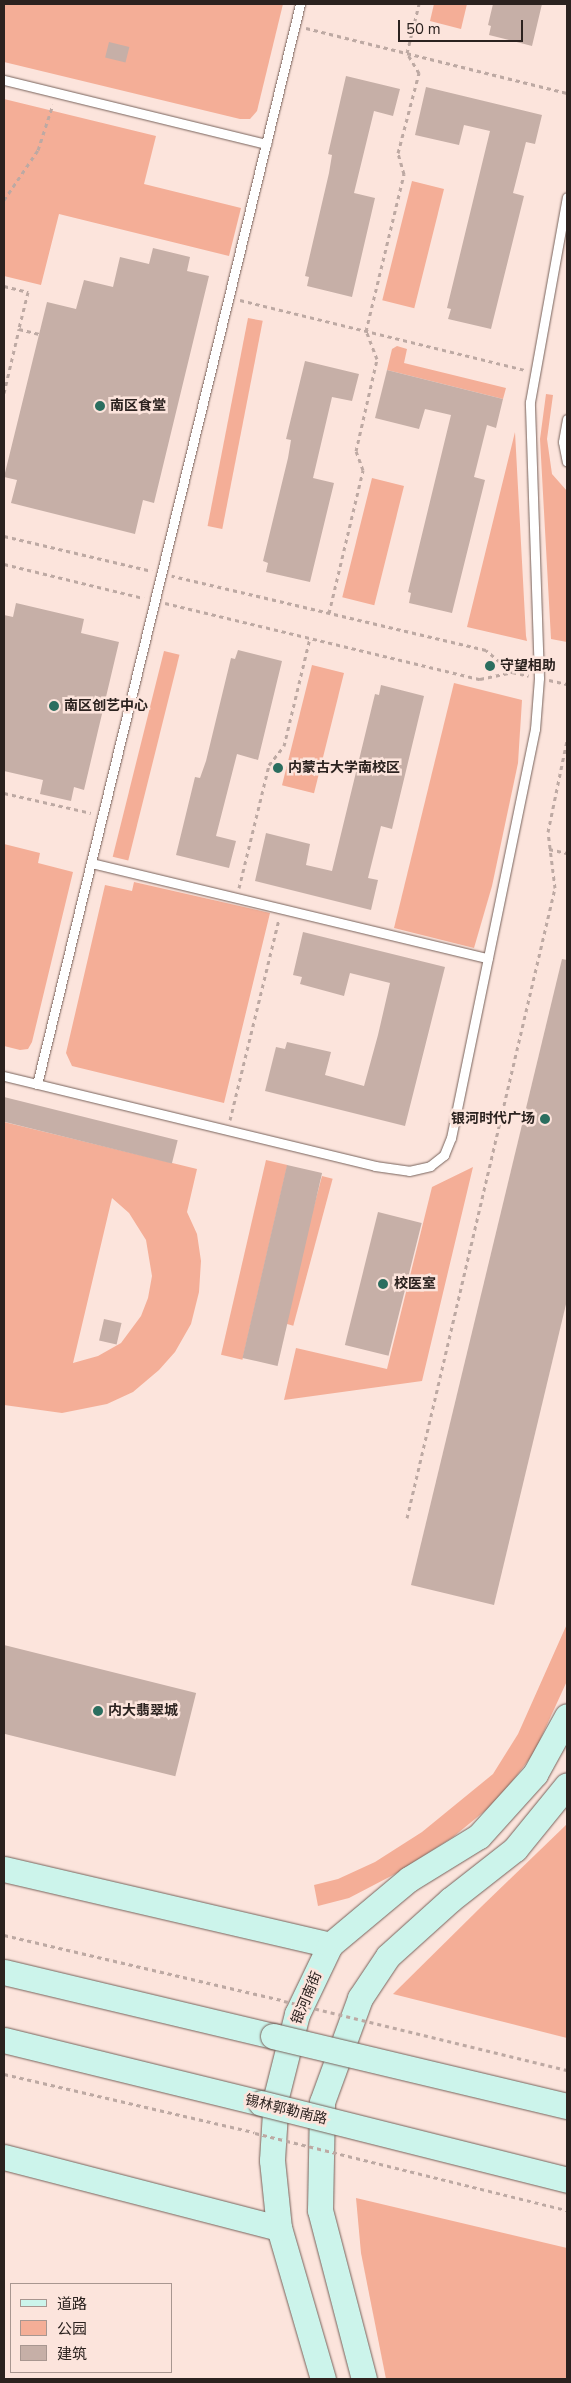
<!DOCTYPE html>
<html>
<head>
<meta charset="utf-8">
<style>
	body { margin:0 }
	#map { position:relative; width:571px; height:2383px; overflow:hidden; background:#fce4dc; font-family:"Nunito Sans","Noto Sans SC",sans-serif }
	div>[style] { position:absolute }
	.green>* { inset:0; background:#f4ae97; transform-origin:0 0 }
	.building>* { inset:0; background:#c6afa7; transform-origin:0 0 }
	.path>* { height:3px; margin-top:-1.5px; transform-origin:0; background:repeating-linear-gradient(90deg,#bda9a3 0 4px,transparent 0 8px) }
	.roads { filter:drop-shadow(0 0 1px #77625b) drop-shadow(0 0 1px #77625b) }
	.lane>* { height:9px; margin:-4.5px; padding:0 4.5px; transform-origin:4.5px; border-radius:4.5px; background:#fff }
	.secondary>* { height:25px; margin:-12.5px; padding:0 12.5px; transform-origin:12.5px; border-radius:12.5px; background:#ccf4eb }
	.path-bridge>* { height:3px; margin-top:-1.5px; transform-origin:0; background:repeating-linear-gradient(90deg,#bda9a3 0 4px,transparent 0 8px) }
	.bridges { filter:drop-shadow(0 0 1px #77625b) drop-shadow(0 0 1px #77625b) }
	.secondary-bridge>* { height:25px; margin:-12.5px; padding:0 12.5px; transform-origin:12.5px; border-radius:12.5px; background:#ccf4eb }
	.dots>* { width:14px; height:14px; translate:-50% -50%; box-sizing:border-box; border:2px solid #fce4dc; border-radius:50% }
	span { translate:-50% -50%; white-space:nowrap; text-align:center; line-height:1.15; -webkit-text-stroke:5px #fce4dc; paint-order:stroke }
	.poi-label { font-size:14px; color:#2b221f; font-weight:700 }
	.left { translate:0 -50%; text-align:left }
	.right { translate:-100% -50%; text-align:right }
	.street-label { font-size:14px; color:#2b221f }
	.frame { position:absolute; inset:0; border:5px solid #2b221f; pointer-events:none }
	.legend { position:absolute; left:10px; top:2283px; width:162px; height:90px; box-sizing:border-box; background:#fce4dc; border:1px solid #a89690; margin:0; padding:6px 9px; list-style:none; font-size:15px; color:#2b221f }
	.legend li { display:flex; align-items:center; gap:10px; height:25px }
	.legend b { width:25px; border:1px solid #a89690 }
	.scale { position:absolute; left:398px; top:20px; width:125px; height:22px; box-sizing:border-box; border:2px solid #2b221f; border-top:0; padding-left:6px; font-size:15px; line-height:18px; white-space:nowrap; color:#2b221f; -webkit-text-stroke:4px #fce4dc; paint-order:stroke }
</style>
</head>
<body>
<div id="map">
	<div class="green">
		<i style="clip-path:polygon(4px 4px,283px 4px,257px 111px,250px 119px,240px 119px,4px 62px)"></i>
		<i style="clip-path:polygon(434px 4px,467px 4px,461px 29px,430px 21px)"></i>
		<i style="clip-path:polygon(4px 99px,156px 136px,144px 184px,241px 208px,229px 256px,59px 214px,41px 285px,4px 276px)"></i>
		<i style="left:412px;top:181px;width:33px;height:123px;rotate:14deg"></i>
		<i style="left:248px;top:318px;width:15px;height:212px;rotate:11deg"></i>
		<i style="clip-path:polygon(397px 346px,407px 349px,404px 363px,506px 388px,503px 399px,387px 370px,392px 349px)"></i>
		<i style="clip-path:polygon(546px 394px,553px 395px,547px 439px,552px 474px,567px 491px,567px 642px,551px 639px,540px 439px)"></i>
		<i style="clip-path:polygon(515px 432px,526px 636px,527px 641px,467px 627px)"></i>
		<i style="left:372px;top:478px;width:33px;height:123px;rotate:14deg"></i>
		<i style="left:164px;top:651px;width:16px;height:212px;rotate:14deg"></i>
		<i style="left:312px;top:665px;width:33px;height:124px;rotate:14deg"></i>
		<i style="clip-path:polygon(454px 683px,522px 700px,518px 763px,492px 886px,474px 948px,394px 928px)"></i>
		<i style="clip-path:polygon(4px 844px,40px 853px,38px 863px,73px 872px,32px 1042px,28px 1049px,20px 1050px,4px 1046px)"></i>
		<i style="clip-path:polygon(134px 882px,270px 913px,224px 1103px,72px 1066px,66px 1053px,105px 885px,132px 891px)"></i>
		<i style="clip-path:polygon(evenodd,4px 1122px,197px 1169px,187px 1212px,197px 1234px,201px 1261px,199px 1292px,191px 1324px,175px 1352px,159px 1370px,133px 1392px,107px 1404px,62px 1413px,4px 1405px,4px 1122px,112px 1198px,129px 1213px,146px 1240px,152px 1276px,148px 1298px,141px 1316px,121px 1343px,98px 1356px,73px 1363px,112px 1198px)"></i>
		<i style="left:266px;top:1160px;width:22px;height:200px;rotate:13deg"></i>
		<i style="clip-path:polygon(473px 1167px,422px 1381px,284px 1400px,296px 1348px,387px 1369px,432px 1187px)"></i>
		<i style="left:322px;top:1176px;width:11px;height:152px;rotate:15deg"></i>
		<i style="clip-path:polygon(567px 1624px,567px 1681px,534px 1753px,497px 1801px,453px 1837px,395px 1874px,349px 1898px,318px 1906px,314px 1885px,338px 1879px,375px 1862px,422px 1832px,493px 1774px,518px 1734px)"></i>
		<i style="clip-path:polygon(567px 1824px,567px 2038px,393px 1994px,481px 1907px)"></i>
		<i style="clip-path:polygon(356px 2198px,567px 2248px,567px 2379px,386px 2379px,361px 2253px)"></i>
	</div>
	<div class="building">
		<i style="clip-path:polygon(493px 4px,542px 4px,532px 46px,489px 35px,491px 26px,488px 25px)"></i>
		<i style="left:109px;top:42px;width:21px;height:16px;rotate:14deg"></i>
		<i style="clip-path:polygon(346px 76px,400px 89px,393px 116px,374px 111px,354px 193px,375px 198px,352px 297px,307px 286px,309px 277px,305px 276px,329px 173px,332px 155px,328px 154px)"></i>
		<i style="clip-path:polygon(426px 87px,542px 115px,535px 144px,526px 142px,513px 193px,524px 196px,491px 329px,448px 319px,451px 309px,447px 308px,490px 131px,464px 125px,459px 145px,415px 135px)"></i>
		<i style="clip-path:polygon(153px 248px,190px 257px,187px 271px,209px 276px,154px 503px,143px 500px,135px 534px,11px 503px,17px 480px,4px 477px,47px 302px,76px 309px,84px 280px,113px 287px,120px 257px,149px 264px)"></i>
		<i style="clip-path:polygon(305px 361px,359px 374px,352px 401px,332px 397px,313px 478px,334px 483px,310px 582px,266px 572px,268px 563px,263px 561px,288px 458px,291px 440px,286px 439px)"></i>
		<i style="clip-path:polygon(387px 370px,503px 399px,496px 428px,487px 425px,474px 477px,485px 480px,452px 613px,409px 603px,411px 593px,408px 592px,451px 415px,425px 409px,419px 429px,375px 418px)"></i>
		<i style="clip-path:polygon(16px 603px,84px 619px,81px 633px,119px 642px,84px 790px,74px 787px,71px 801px,40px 794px,43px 780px,4px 771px,4px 615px,13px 617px)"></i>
		<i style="clip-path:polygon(238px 650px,282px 661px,258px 760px,237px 754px,216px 836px,236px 841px,229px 868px,176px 855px,195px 777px,200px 778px,206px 761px,231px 658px,235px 659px)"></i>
		<i style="clip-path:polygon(381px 685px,424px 696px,392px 829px,381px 826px,368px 878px,378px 880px,371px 910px,255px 881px,266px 833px,310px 844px,306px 865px,332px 871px,375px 694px,379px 695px)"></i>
		<i style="clip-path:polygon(303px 932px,445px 967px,405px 1126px,265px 1091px,276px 1047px,285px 1049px,287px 1042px,331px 1052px,325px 1075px,364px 1086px,378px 1035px,390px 983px,350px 973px,344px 996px,300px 984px,302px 977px,293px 975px)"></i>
		<i style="clip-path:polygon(562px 959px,567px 960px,567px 1300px,494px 1605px,411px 1585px)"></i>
		<i style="left:4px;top:1097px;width:179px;height:24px;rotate:14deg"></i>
		<i style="left:287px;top:1165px;width:36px;height:198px;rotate:13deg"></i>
		<i style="left:378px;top:1212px;width:45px;height:137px;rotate:14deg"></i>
		<i style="left:104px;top:1319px;width:18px;height:22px;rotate:13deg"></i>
		<i style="left:4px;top:1645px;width:198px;height:86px;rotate:14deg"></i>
	</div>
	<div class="path">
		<i style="left:306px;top:28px;width:269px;rotate:14deg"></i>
		<i style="left:4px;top:200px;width:60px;rotate:-55.8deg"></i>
		<i style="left:38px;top:150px;width:48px;rotate:-71.9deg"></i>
		<i style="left:4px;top:286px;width:25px;rotate:14deg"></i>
		<i style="left:28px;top:292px;width:38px;rotate:104deg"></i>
		<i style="left:19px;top:329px;width:21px;rotate:14deg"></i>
		<i style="left:240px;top:300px;width:293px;rotate:13.8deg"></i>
		<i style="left:4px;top:393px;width:66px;rotate:-76.8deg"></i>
		<i style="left:4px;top:536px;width:152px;rotate:13.3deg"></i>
		<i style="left:4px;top:564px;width:144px;rotate:13.7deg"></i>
		<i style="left:165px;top:603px;width:324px;rotate:13.6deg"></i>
		<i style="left:480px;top:679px;width:33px;rotate:-12deg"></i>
		<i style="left:512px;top:672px;width:34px;rotate:-140deg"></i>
		<i style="left:486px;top:650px;width:323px;rotate:-166.7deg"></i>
		<i style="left:329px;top:613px;width:147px;rotate:-76.6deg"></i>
		<i style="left:363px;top:470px;width:20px;rotate:-110deg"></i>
		<i style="left:356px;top:451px;width:94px;rotate:-77.1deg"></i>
		<i style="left:377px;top:359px;width:30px;rotate:-111deg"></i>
		<i style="left:366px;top:331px;width:162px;rotate:-76.4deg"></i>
		<i style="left:404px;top:174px;width:22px;rotate:-106deg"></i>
		<i style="left:398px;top:153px;width:83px;rotate:-75.3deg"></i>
		<i style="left:419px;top:73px;width:23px;rotate:-121deg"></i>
		<i style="left:407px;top:53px;width:50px;rotate:-76.2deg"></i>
		<i style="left:512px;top:672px;width:17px;rotate:13deg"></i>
		<i style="left:549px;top:680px;width:18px;rotate:13deg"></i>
		<i style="left:4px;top:793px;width:89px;rotate:12.9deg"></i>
		<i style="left:549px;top:849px;width:18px;rotate:13deg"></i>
		<i style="left:239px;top:888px;width:127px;rotate:-76.3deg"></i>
		<i style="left:269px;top:765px;width:24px;rotate:-52deg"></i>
		<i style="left:284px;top:746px;width:111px;rotate:-76.5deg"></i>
		<i style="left:230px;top:1120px;width:207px;rotate:-76.3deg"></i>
		<i style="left:407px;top:1518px;width:647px;rotate:-76.78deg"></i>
		<i style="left:555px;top:888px;width:56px;rotate:-97.1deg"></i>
		<i style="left:548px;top:832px;width:94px;rotate:-78.3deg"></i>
		<i style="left:4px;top:1935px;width:285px;rotate:13.2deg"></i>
		<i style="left:4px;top:2074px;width:257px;rotate:13.1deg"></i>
	</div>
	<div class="roads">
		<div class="lane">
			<i style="left:4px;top:80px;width:270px;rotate:13.7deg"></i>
			<i style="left:567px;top:419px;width:23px;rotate:100deg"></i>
			<i style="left:563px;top:442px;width:20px;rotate:79deg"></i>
			<i style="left:91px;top:863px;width:408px;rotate:13.5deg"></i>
			<i style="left:4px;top:1076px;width:382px;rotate:13.6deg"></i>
			<i style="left:375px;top:1166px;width:34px;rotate:8deg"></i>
			<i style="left:409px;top:1171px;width:22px;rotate:-13deg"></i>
			<i style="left:430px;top:1166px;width:18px;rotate:-38deg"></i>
			<i style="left:444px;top:1155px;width:18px;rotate:-68deg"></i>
			<i style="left:451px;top:1138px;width:418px;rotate:-78.4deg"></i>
			<i style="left:535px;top:729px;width:51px;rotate:-85.5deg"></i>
			<i style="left:539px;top:678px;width:276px;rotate:-91.9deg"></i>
			<i style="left:530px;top:402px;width:208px;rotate:-79.8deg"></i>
			<i style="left:37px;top:1084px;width:1112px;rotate:-76.31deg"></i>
		</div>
		<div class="secondary">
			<i style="left:4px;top:1869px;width:335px;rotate:13.1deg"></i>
			<i style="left:4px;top:1972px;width:277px;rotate:13.4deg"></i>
			<i style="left:4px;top:2040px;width:265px;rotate:13.8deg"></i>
			<i style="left:4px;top:2157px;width:284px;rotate:14.5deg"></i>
			<i style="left:323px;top:2379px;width:157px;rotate:-106.2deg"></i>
			<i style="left:279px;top:2228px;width:68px;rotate:-95.9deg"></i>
			<i style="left:272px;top:2160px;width:63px;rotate:-86.4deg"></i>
			<i style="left:276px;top:2097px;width:86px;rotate:-75.8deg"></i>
			<i style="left:297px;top:2014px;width:76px;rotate:-64.4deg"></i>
			<i style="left:330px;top:1945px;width:103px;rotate:-39.9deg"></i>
			<i style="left:409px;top:1879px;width:82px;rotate:-31.6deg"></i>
			<i style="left:479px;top:1836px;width:84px;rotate:-47.9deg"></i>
			<i style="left:535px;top:1774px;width:66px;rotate:-61.1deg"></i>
			<i style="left:364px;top:2379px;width:175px;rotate:-104.6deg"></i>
			<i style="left:320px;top:2210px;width:108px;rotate:-88.9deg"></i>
			<i style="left:322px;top:2102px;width:111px;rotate:-69.9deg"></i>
			<i style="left:360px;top:1998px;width:50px;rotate:-56.3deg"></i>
			<i style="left:388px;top:1956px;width:84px;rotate:-42.1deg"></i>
			<i style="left:450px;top:1900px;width:83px;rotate:-38.1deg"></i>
			<i style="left:515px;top:1849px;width:82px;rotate:-50.9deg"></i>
		</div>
	</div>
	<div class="path-bridge">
		<i style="left:284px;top:2001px;width:291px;rotate:13.7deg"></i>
		<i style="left:255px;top:2133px;width:321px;rotate:13.9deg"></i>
	</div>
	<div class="bridges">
		<div class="secondary-bridge">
			<i style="left:273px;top:2036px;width:302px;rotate:13.4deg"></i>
			<i style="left:261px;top:2103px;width:316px;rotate:14.1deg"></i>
		</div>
	</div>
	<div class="dots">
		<i style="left:100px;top:406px;background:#2b6e5f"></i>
		<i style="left:490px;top:666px;background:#2b6e5f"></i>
		<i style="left:54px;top:706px;background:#2b6e5f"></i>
		<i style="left:278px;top:768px;background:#2b6e5f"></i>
		<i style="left:545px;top:1119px;background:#2b6e5f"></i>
		<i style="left:383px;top:1284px;background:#2b6e5f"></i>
		<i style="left:98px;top:1711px;background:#2b6e5f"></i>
	</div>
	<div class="poi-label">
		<span class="left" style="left:110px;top:406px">南区食堂</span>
		<span class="left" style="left:500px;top:666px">守望相助</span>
		<span class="left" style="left:64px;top:706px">南区创艺中心</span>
		<span class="left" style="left:288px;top:768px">内蒙古大学南校区</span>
		<span class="right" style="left:535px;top:1119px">银河时代广场</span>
		<span class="left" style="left:394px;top:1284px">校医室</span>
		<span class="left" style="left:108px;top:1711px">内大翡翠城</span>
	</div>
	<div class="street-label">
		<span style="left:307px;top:1998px;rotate:-67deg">银河南街</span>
		<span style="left:286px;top:2110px;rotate:14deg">锡林郭勒南路</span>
	</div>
	<div class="frame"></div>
	<ul class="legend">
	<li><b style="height:6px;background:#ccf4eb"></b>道路</li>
	<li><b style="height:14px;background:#f4ae97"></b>公园</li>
	<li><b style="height:14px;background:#c6afa7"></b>建筑</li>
	</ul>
	<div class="scale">50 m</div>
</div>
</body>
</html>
